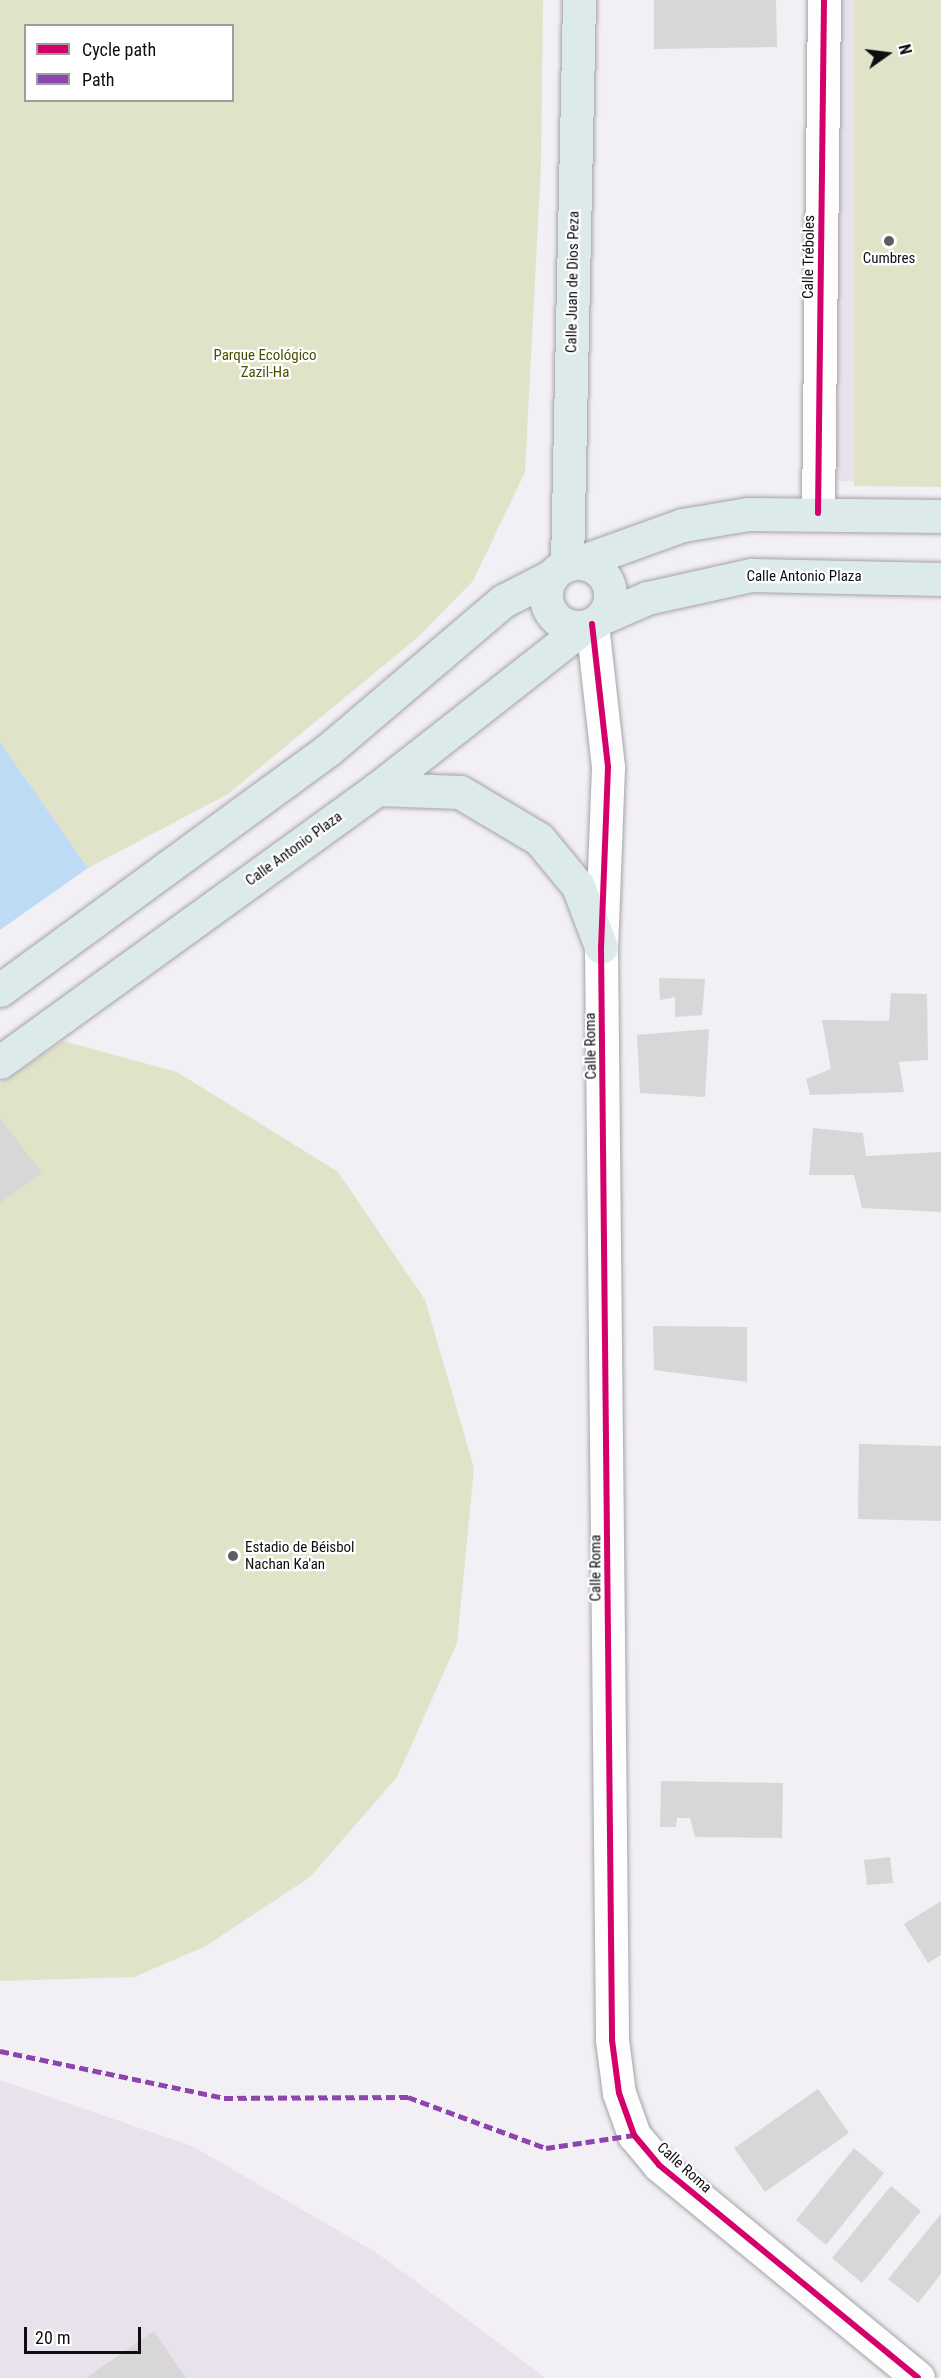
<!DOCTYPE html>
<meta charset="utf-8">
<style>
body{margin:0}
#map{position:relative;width:941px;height:2378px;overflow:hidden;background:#f2eff5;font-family:"Roboto Condensed",sans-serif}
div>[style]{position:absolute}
.built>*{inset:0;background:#e8e2ed}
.green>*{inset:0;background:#e0e3c8}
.water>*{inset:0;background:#bedbf6}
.building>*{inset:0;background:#d9d6d7}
.roads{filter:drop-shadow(0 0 2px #a5a3a7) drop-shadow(0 0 2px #a5a3a7)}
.street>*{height:33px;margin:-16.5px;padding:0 16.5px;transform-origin:16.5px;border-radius:16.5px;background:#fdfdfe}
.primary>*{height:33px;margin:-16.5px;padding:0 16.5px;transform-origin:16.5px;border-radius:16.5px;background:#dcebea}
.primary>.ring{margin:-16.5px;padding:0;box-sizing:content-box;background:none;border:33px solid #dcebea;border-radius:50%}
.quiet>*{height:4.5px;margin-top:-2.25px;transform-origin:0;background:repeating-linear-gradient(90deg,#8e44ad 0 9px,transparent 0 13.5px)}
.cycleway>*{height:6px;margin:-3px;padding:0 3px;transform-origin:3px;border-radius:3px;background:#d6006c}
.dots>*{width:16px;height:16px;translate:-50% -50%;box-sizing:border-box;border:3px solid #fff;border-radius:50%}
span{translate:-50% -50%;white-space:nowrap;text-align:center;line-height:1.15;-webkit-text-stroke:4.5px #fff;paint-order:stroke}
.street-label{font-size:15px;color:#0e0d10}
.poi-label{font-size:15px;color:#0e0d10}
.left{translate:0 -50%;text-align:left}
.park-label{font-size:15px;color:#4a4f01}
.legend{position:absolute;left:24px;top:24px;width:210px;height:78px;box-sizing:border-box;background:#fff;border:2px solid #9f9e9f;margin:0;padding:8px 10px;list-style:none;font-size:18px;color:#0e0d10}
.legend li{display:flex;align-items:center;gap:12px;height:30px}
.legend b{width:30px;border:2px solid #9f9e9f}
.north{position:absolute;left:857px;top:24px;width:60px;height:60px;-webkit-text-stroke:4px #fff;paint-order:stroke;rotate:76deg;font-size:16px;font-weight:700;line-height:24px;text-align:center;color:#0e0d10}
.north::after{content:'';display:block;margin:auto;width:21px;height:27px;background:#0e0d10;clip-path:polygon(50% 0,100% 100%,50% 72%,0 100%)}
.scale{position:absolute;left:24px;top:2327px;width:117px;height:27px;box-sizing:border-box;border:3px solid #0e0d10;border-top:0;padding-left:8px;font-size:18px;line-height:21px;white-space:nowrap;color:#0e0d10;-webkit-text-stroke:4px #fff;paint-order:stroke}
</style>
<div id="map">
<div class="built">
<div style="clip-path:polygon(839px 0,941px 0,941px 484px,837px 481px)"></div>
<div style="clip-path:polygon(0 2080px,192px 2146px,377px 2253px,546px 2378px,0 2378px)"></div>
</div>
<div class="green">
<div style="clip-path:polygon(evenodd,0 0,543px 0,541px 165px,525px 472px,473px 581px,418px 637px,228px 794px,88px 868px,0 742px,0 0,26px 26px,232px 26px,232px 100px,26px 100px,26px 26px)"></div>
<div style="clip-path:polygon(854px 0,941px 0,941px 487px,854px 486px)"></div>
<div style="clip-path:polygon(63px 1041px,177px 1072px,338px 1172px,425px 1300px,474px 1468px,457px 1643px,397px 1777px,310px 1877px,206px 1946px,134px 1977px,0 1981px,0 1084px)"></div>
</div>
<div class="water">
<div style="clip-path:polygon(0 742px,88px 868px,0 930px)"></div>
</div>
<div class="building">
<div style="clip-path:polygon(654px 0,776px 0,777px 47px,654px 49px)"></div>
<div style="clip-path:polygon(659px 978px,705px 979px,702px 1015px,675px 1017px,675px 997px,660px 1000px)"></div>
<div style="clip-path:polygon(891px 993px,927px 994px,928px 1060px,899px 1062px,904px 1092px,810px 1095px,806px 1079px,831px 1069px,822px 1020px,889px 1021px)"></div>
<div style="clip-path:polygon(709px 1029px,705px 1097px,640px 1093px,637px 1035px)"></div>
<div style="clip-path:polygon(0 1118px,42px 1173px,0 1203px)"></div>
<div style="clip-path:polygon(813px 1128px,863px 1133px,866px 1156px,941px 1152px,941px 1212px,862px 1208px,854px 1175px,809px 1175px)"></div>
<div style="clip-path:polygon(653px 1326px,747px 1327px,747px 1382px,654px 1370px)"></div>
<div style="clip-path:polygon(859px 1444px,941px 1446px,941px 1521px,858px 1519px)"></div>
<div style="clip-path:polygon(661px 1781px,783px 1783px,782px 1838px,695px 1837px,690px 1818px,677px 1818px,676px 1827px,660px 1827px)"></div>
<div style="clip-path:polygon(890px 1857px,893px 1883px,867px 1885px,864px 1860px)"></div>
<div style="clip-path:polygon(941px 1901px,941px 1955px,928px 1963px,904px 1924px)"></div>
<div style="clip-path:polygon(818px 2089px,849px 2133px,765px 2192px,734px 2148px)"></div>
<div style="clip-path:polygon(854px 2148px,884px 2173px,826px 2245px,796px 2220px)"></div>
<div style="clip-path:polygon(891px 2186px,921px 2211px,862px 2283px,832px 2258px)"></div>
<div style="clip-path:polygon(941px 2214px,941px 2274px,918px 2303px,888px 2279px)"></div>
<div style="clip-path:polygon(154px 2331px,186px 2378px,86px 2378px)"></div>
</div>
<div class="roads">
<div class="street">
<div style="left:818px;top:513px;width:513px;rotate:-89.33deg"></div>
<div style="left:592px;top:624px;width:144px;rotate:83.6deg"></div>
<div style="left:608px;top:767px;width:180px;rotate:92.2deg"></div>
<div style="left:601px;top:947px;width:1093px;rotate:89.42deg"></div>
<div style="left:612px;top:2040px;width:53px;rotate:82.5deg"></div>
<div style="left:619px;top:2093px;width:45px;rotate:70.3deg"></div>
<div style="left:634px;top:2135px;width:39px;rotate:50deg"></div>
<div style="left:659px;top:2165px;width:335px;rotate:39.4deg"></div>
</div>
<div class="primary">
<div style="left:580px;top:562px;width:109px;rotate:-19.8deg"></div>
<div style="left:683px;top:525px;width:66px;rotate:-9.6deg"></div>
<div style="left:748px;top:514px;width:193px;rotate:0.6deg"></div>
<div class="ring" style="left:546px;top:563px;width:31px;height:31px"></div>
<div style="left:567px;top:564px;width:564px;rotate:-88.78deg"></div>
<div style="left:601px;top:618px;width:50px;rotate:-23.5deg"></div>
<div style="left:647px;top:598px;width:107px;rotate:-12.5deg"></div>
<div style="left:751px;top:575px;width:190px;rotate:1.2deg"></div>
<div style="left:377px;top:789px;width:83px;rotate:2.1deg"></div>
<div style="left:460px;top:792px;width:92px;rotate:30.7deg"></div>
<div style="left:539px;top:839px;width:61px;rotate:50.3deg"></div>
<div style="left:578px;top:886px;width:65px;rotate:69.3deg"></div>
<div style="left:0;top:990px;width:406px;rotate:-36.2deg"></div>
<div style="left:328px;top:750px;width:230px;rotate:-40.4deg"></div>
<div style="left:503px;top:601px;width:55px;rotate:-27deg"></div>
<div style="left:0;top:1062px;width:465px;rotate:-35.9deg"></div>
<div style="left:377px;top:789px;width:261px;rotate:-38.1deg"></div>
</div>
</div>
<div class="quiet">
<div style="left:0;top:2051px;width:229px;rotate:11.8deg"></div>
<div style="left:224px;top:2098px;width:184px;rotate:-0.3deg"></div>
<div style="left:408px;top:2097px;width:147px;rotate:20.3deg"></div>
<div style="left:546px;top:2148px;width:89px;rotate:-8.4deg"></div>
</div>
<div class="cycleway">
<div style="left:818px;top:513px;width:513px;rotate:-89.33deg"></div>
<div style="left:592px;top:624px;width:144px;rotate:83.6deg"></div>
<div style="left:608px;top:767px;width:180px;rotate:92.2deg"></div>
<div style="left:601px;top:947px;width:1093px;rotate:89.42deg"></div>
<div style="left:612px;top:2040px;width:53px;rotate:82.5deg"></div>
<div style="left:619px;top:2093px;width:45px;rotate:70.3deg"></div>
<div style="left:634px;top:2135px;width:39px;rotate:50deg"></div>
<div style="left:659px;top:2165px;width:335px;rotate:39.4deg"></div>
</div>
<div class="dots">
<div style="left:889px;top:241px;background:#5e5c60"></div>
<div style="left:233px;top:1556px;background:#5e5c60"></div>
</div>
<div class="street-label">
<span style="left:809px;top:257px;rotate:-89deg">Calle Tréboles</span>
<span style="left:573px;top:282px;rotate:-89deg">Calle Juan de Dios Peza</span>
<span style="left:804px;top:577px">Calle Antonio Plaza</span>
<span style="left:294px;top:849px;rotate:-36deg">Calle Antonio Plaza</span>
<span style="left:591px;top:1046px;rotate:-91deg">Calle Roma</span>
<span style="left:596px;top:1568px;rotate:-90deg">Calle Roma</span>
<span style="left:684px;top:2168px;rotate:42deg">Calle Roma</span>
</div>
<div class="poi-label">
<span style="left:889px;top:259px">Cumbres</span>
<span class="left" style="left:245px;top:1556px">Estadio de Béisbol<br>Nachan Ka'an</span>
</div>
<div class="park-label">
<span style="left:265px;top:364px">Parque Ecológico<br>Zazil-Ha</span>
</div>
<ul class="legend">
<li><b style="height:8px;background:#d6006c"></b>Cycle path</li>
<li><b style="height:8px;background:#8e44ad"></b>Path</li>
</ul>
<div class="north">N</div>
<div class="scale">20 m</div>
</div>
